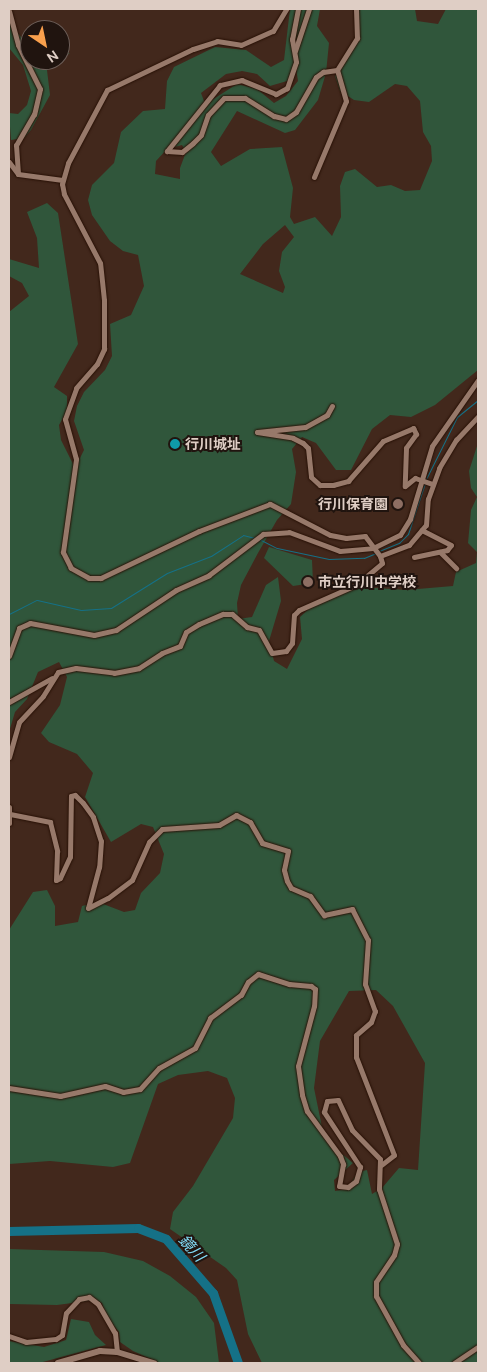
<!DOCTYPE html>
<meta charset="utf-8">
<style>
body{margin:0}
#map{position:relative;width:487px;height:1372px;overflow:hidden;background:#42281c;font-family:Ubuntu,"Noto Sans JP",sans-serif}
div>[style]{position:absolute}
.green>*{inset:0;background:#30563b}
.stream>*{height:1px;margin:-0.5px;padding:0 0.5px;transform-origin:0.5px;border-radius:0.5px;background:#157187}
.river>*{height:9px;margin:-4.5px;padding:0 4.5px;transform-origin:4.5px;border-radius:4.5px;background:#157187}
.roads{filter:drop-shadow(0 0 1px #271005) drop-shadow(0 0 1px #271005)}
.minor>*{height:5px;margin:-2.5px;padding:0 2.5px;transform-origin:2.5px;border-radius:2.5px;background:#97796a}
.tertiary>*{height:6px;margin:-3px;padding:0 3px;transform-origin:3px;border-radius:3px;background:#97796a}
.dots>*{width:14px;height:14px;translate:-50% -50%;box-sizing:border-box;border:2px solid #20140f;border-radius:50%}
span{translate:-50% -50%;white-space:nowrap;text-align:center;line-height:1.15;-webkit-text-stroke:4px #20140f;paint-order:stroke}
.poi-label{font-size:14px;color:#dfcec5;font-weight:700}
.left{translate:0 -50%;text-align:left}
.right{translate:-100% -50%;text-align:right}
.water-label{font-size:15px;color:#82dbf6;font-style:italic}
.frame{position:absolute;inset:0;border:10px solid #dfcec5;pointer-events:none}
.north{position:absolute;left:20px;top:20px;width:50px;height:50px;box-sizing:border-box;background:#20140f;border:1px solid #6c5e58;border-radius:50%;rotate:146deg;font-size:14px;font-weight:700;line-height:20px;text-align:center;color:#dfcec5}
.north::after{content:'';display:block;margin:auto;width:18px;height:22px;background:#f9a04d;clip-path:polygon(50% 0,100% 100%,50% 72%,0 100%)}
</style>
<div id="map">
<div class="green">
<div style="clip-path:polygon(9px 9px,17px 32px,30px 48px,30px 60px,39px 63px,60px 60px,60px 55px,70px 53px,47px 70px,50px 95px,31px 130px,24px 138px,11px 140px,9px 113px,18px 114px,27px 105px,31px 91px,23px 65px,9px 48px)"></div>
<div style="clip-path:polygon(evenodd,290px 9px,320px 9px,317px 26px,329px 43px,326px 73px,318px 100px,295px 130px,285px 133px,237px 111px,211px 152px,221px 166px,250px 149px,282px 147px,293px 188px,290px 217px,294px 224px,315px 217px,332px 236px,341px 217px,340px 186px,345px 172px,355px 169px,377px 187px,391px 185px,405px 191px,420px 190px,432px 161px,431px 146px,423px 132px,420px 101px,407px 86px,395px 84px,369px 102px,354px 100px,340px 91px,335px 76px,359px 37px,356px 9px,415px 9px,417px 21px,438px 24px,446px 9px,478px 9px,478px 370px,435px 405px,411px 417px,390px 415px,372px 429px,351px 470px,336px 470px,316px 443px,302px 437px,292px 449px,296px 472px,291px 504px,277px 520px,258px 553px,241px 585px,237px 603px,238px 619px,252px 617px,266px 585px,278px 577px,281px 601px,269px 641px,274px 661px,287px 669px,302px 639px,300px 617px,315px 603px,361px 587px,406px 590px,453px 586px,456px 572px,476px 563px,477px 552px,468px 543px,471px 510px,477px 497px,471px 488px,469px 471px,478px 443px,478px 1363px,262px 1363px,248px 1334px,237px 1280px,226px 1268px,170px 1229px,173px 1212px,193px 1186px,233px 1118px,235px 1098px,227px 1078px,208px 1071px,178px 1075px,158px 1084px,130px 1163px,113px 1167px,50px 1161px,9px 1164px,9px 930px,33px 892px,47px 890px,55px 906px,55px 926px,78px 922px,82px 906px,98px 902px,124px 912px,135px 910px,141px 893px,160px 873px,164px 854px,153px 827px,141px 824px,111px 842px,85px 797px,93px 773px,77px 754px,49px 742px,41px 733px,60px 705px,67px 677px,59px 662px,38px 672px,27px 699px,15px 712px,9px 732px,9px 312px,29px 296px,22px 283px,9px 276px,9px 259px,39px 268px,37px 238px,27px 212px,47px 203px,58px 213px,78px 344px,54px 387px,67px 396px,67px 411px,59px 425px,61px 440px,75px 468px,84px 450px,74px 421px,77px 406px,84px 392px,105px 370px,112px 356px,110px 324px,131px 315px,144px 286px,138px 255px,123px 251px,110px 241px,92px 215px,88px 200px,92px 185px,114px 163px,121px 132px,143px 111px,165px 109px,167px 81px,174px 67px,215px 47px,246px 50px,271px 67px,284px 60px,290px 9px,296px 68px,298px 81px,286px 96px,274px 103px,257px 89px,237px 84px,212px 100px,204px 101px,201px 93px,226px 74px,242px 71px,257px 74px,270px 86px,287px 81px,296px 68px,290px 9px,182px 145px,186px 152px,180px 168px,180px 179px,155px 174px,156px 161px,167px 149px,182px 145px,290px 9px,285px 225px,294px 237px,282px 252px,279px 271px,285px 287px,283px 293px,240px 274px,263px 244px,285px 225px,290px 9px,376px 990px,393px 1006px,425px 1063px,418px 1170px,399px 1168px,382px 1188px,372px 1194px,367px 1170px,358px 1172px,347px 1189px,335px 1191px,334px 1180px,353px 1163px,329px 1143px,322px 1127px,314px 1088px,320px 1041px,349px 991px,376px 990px)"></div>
<div style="clip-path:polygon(269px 547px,312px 560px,313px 583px,293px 586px,264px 558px)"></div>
<div style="clip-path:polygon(9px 1249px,104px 1252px,143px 1261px,170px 1276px,196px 1297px,214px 1323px,219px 1363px,160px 1363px,133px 1351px,120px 1342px,119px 1332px,106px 1316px,102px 1303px,95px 1300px,57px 1305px,10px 1304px)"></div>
<div style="clip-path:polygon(71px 1319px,89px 1322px,95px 1335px,106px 1345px,39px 1363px,9px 1363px,9px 1341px,44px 1347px,66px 1340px)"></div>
</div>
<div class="stream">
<div style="left:426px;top:479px;width:69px;rotate:-63.4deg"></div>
<div style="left:457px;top:417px;width:27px;rotate:-39deg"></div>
<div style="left:259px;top:539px;width:20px;rotate:27deg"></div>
<div style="left:277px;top:548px;width:53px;rotate:11.9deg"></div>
<div style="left:329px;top:559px;width:35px;rotate:-2deg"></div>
<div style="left:364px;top:558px;width:13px;rotate:-23deg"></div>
<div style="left:379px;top:551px;width:22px;rotate:-22deg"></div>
<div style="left:399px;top:543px;width:13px;rotate:-45deg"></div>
<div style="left:408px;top:534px;width:54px;rotate:-71.6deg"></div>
<div style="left:9px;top:614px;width:31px;rotate:-27deg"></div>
<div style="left:37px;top:600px;width:45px;rotate:12.8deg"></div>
<div style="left:81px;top:610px;width:30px;rotate:-4deg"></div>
<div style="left:111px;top:608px;width:66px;rotate:-32deg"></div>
<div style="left:167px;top:573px;width:47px;rotate:-21.1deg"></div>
<div style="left:211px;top:556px;width:38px;rotate:-33deg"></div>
<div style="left:243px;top:535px;width:12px;rotate:14deg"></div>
</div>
<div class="river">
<div style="left:9px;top:1231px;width:129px;rotate:-1.3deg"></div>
<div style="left:138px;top:1228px;width:30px;rotate:21deg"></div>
<div style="left:166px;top:1239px;width:72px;rotate:49deg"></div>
<div style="left:213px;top:1293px;width:74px;rotate:70.3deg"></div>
</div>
<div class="roads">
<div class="minor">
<div style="left:298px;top:9px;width:31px;rotate:101deg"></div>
<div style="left:292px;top:39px;width:23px;rotate:80deg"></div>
<div style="left:296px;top:62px;width:28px;rotate:109deg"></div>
<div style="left:287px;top:88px;width:13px;rotate:151deg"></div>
<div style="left:276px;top:94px;width:37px;rotate:-158deg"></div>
<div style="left:242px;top:80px;width:23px;rotate:167deg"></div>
<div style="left:220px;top:85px;width:85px;rotate:128.8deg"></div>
<div style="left:167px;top:151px;width:15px;rotate:4deg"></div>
<div style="left:182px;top:152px;width:14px;rotate:-39deg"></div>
<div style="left:193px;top:143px;width:11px;rotate:-45deg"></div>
<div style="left:201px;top:135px;width:21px;rotate:-71deg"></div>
<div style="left:208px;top:115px;width:23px;rotate:-47deg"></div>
<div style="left:224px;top:98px;width:21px"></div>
<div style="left:245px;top:98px;width:34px;rotate:32deg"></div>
<div style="left:274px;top:116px;width:12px;rotate:14deg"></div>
<div style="left:286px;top:119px;width:12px;rotate:-35deg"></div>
<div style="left:296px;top:112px;width:40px;rotate:-60.3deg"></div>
<div style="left:316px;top:77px;width:9px;rotate:-36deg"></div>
<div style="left:323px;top:72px;width:14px;rotate:-8deg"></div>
<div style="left:9px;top:11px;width:35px;rotate:75deg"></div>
<div style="left:18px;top:45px;width:49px;rotate:63.4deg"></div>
<div style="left:40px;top:89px;width:26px;rotate:103deg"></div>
<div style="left:34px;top:114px;width:36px;rotate:120deg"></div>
<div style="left:16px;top:145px;width:29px;rotate:86deg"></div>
<div style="left:295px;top:51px;width:44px;rotate:-71.6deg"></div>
<div style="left:9px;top:162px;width:15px;rotate:53deg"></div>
<div style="left:18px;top:174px;width:45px;rotate:7.6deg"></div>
<div style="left:314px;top:177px;width:82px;rotate:-67.2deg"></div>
<div style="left:346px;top:101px;width:32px;rotate:-106deg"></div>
<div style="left:337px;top:70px;width:38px;rotate:-58deg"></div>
<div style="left:357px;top:38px;width:29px;rotate:-92deg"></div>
<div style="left:332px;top:406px;width:10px;rotate:119deg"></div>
<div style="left:327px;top:415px;width:25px;rotate:151deg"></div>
<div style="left:305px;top:427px;width:48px;rotate:174.1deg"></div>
<div style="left:257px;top:432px;width:36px;rotate:9deg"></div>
<div style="left:293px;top:438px;width:11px;rotate:27deg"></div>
<div style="left:303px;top:443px;width:7px;rotate:45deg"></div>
<div style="left:308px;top:448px;width:29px;rotate:84deg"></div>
<div style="left:311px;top:477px;width:12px;rotate:42deg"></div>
<div style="left:320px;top:485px;width:13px"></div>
<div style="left:333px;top:485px;width:16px;rotate:-15deg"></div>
<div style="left:348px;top:481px;width:53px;rotate:-48.8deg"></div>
<div style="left:383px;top:441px;width:33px;rotate:-23deg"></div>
<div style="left:413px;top:428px;width:7px;rotate:63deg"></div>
<div style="left:416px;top:434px;width:17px;rotate:126deg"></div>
<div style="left:406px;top:448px;width:38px;rotate:92deg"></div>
<div style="left:405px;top:486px;width:13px;rotate:-39deg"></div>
<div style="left:415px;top:478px;width:18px;rotate:19deg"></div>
<div style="left:440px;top:552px;width:23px;rotate:45deg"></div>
<div style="left:380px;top:556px;width:31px;rotate:-21deg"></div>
<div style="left:409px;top:545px;width:26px;rotate:-50deg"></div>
<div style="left:426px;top:525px;width:26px;rotate:-86deg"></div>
<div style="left:428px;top:499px;width:33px;rotate:-70deg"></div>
<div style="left:439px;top:468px;width:33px;rotate:-59deg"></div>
<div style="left:456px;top:440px;width:33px;rotate:-47deg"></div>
<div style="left:414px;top:557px;width:34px;rotate:-12deg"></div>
<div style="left:447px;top:550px;width:6px;rotate:-51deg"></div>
<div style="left:451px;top:545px;width:33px;rotate:-153deg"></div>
<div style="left:9px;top:656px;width:30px;rotate:-70deg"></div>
<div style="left:19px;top:628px;width:12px;rotate:-24deg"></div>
<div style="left:30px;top:623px;width:65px;rotate:10.6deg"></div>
<div style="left:94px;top:635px;width:23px;rotate:-13deg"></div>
<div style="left:116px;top:630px;width:72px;rotate:-33.7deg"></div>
<div style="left:176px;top:590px;width:36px;rotate:-24deg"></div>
<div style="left:209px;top:575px;width:68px;rotate:-37.2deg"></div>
<div style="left:263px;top:534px;width:26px;rotate:-4deg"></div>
<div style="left:289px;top:532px;width:54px;rotate:20.4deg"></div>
<div style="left:340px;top:551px;width:33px;rotate:-5deg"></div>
<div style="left:373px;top:548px;width:30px;rotate:-26deg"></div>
<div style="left:400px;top:535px;width:19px;rotate:-58deg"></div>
<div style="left:410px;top:519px;width:76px;rotate:-73.2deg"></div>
<div style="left:432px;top:446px;width:80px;rotate:-55.1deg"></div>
<div style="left:9px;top:702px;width:49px;rotate:-29.2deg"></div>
<div style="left:9px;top:757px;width:36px;rotate:-74deg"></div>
<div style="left:19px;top:722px;width:35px;rotate:-47deg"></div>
<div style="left:43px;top:696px;width:28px;rotate:-58deg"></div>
<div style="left:58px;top:672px;width:18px;rotate:-13deg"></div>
<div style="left:76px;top:668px;width:38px;rotate:7deg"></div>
<div style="left:114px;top:673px;width:25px;rotate:-11deg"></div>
<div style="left:139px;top:668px;width:27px;rotate:-33deg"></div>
<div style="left:162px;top:653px;width:19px;rotate:-21deg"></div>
<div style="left:180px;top:646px;width:15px;rotate:-67deg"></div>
<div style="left:186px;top:632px;width:15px;rotate:-32deg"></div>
<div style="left:199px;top:624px;width:26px;rotate:-23deg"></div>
<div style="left:223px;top:614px;width:9px"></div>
<div style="left:232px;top:614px;width:20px;rotate:41deg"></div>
<div style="left:247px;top:627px;width:12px;rotate:14deg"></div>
<div style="left:259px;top:630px;width:26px;rotate:61deg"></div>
<div style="left:272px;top:653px;width:14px;rotate:-8deg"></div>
<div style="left:286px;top:651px;width:10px;rotate:-53deg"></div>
<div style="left:292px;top:643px;width:28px;rotate:-86deg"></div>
<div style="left:294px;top:615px;width:7px;rotate:-45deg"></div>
<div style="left:299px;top:610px;width:62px;rotate:-23.7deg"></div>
<div style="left:356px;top:585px;width:34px;rotate:-40deg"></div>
<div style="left:382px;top:563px;width:7px;rotate:-106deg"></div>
<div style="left:380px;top:556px;width:25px;rotate:-127deg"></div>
<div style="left:365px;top:536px;width:19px;rotate:174deg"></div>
<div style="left:346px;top:538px;width:16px;rotate:-169deg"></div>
<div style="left:330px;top:535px;width:68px;rotate:-152.7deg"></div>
<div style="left:270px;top:504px;width:76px;rotate:159.2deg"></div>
<div style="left:199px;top:531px;width:109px;rotate:154.4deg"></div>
<div style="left:101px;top:578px;width:12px;rotate:180deg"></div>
<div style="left:89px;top:578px;width:21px;rotate:-151deg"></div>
<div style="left:71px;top:568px;width:18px;rotate:-117deg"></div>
<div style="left:63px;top:552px;width:94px;rotate:-82deg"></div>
<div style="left:76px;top:459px;width:41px;rotate:-105.4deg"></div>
<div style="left:65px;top:419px;width:33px;rotate:-70deg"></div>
<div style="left:76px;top:388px;width:32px;rotate:-49deg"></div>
<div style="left:97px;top:364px;width:17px;rotate:-65deg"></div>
<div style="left:104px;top:349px;width:49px;rotate:-90deg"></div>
<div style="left:104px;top:300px;width:37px;rotate:-96deg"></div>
<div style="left:100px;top:263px;width:78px;rotate:-117.6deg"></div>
<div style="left:64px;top:194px;width:10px;rotate:-101deg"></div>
<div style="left:62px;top:184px;width:22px;rotate:-74deg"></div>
<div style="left:68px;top:163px;width:83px;rotate:-61.9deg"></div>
<div style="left:107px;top:90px;width:95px;rotate:-25.5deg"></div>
<div style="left:193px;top:49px;width:25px;rotate:-18deg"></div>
<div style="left:217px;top:41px;width:24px;rotate:9deg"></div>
<div style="left:241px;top:45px;width:35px;rotate:-24deg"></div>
<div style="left:273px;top:31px;width:26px;rotate:-59deg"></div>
<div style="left:9px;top:807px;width:16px;rotate:90deg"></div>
<div style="left:10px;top:814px;width:41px;rotate:11.3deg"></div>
<div style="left:50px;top:822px;width:30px;rotate:76deg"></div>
<div style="left:57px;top:851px;width:29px;rotate:92deg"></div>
<div style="left:56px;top:880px;width:4px;rotate:-27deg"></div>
<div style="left:60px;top:878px;width:23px;rotate:-65deg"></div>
<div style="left:70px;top:857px;width:61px;rotate:-89.1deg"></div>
<div style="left:71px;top:796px;width:4px;rotate:-14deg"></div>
<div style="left:75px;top:795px;width:11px;rotate:45deg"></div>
<div style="left:83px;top:803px;width:17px;rotate:54deg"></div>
<div style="left:93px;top:817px;width:25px;rotate:72deg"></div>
<div style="left:101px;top:841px;width:26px;rotate:94deg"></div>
<div style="left:99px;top:867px;width:42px;rotate:105deg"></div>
<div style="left:88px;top:908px;width:22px;rotate:-27deg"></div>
<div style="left:108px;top:898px;width:30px;rotate:-37deg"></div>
<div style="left:132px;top:880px;width:42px;rotate:-65.9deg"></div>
<div style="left:149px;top:842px;width:18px;rotate:-45deg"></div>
<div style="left:162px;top:829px;width:57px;rotate:-4deg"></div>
<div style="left:219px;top:825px;width:20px;rotate:-30deg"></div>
<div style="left:236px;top:815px;width:16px;rotate:27deg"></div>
<div style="left:250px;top:822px;width:24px;rotate:60deg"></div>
<div style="left:262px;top:843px;width:27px;rotate:17deg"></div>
<div style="left:288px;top:851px;width:19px;rotate:102deg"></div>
<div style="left:284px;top:870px;width:11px;rotate:75deg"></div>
<div style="left:287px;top:881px;width:8px;rotate:60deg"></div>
<div style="left:291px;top:888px;width:21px;rotate:23deg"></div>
<div style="left:310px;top:896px;width:24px;rotate:54deg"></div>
<div style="left:324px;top:915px;width:29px;rotate:-12deg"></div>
<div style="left:352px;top:909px;width:35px;rotate:63deg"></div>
<div style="left:368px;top:940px;width:44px;rotate:93.9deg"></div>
<div style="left:365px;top:984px;width:29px;rotate:70deg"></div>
<div style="left:375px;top:1011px;width:12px;rotate:110deg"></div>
<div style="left:371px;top:1022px;width:20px;rotate:139deg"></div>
<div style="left:356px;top:1035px;width:22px;rotate:90deg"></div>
<div style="left:356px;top:1057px;width:105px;rotate:68.8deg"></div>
<div style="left:394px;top:1155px;width:16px;rotate:142deg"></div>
<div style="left:9px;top:1088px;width:52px;rotate:8.9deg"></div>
<div style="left:60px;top:1096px;width:46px;rotate:-12.5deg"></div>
<div style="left:105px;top:1086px;width:19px;rotate:18deg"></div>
<div style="left:123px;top:1092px;width:17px;rotate:-10deg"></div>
<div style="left:140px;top:1089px;width:28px;rotate:-48deg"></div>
<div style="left:159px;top:1068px;width:41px;rotate:-29.1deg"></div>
<div style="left:195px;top:1048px;width:34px;rotate:-63deg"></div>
<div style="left:210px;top:1018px;width:39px;rotate:-37deg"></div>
<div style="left:241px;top:995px;width:15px;rotate:-62deg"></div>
<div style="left:248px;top:982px;width:13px;rotate:-39deg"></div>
<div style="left:258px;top:974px;width:33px;rotate:18deg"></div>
<div style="left:289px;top:984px;width:22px;rotate:5deg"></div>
<div style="left:311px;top:986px;width:5px;rotate:37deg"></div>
<div style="left:315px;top:989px;width:17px;rotate:93deg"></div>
<div style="left:314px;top:1006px;width:62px;rotate:104.9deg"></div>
<div style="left:298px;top:1066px;width:29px;rotate:82deg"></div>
<div style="left:302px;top:1095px;width:17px;rotate:73deg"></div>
<div style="left:307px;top:1111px;width:56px;rotate:53.7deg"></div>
<div style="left:340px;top:1156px;width:9px;rotate:69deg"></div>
<div style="left:343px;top:1164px;width:22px;rotate:100deg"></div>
<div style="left:339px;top:1186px;width:9px;rotate:6deg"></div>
<div style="left:348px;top:1187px;width:10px;rotate:-37deg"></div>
<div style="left:356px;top:1181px;width:15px;rotate:-74deg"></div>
<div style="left:360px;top:1167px;width:66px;rotate:-123.2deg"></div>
<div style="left:324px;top:1112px;width:11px;rotate:-75deg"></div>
<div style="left:327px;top:1101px;width:11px;rotate:-5deg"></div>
<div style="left:338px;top:1100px;width:33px;rotate:65deg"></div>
<div style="left:352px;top:1130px;width:40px;rotate:46deg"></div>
<div style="left:380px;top:1159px;width:30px;rotate:92deg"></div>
<div style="left:379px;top:1189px;width:58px;rotate:71.9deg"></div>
<div style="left:397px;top:1244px;width:11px;rotate:105deg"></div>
<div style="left:394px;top:1255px;width:32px;rotate:124deg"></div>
<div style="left:376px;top:1282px;width:14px;rotate:90deg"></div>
<div style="left:376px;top:1296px;width:56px;rotate:61.1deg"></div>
<div style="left:403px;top:1345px;width:24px;rotate:48deg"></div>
<div style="left:9px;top:1336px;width:18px;rotate:19deg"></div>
<div style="left:26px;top:1342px;width:30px;rotate:-6deg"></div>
<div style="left:56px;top:1339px;width:7px;rotate:-34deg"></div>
<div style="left:62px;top:1335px;width:22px;rotate:-80deg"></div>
<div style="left:66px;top:1313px;width:19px;rotate:-47deg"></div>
<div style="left:79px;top:1299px;width:10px;rotate:-11deg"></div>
<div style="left:89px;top:1297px;width:11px;rotate:38deg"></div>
<div style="left:98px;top:1304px;width:34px;rotate:60deg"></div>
<div style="left:115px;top:1333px;width:19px;rotate:84deg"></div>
<div style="left:454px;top:1363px;width:29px;rotate:-34deg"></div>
</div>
<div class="tertiary">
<div style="left:58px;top:1363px;width:44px;rotate:-15.9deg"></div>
<div style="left:100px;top:1351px;width:17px;rotate:3deg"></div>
<div style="left:117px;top:1352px;width:39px;rotate:17deg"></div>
</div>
</div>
<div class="dots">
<div style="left:175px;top:444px;background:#0f9aa8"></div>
<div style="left:398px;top:504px;background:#8d6e63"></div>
<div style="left:308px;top:582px;background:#8d6e63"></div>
</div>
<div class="poi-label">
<span class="left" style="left:185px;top:444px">行川城址</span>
<span class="right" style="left:388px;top:504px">行川保育園</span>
<span class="left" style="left:318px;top:582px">市立行川中学校</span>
</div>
<div class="water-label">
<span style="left:192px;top:1248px;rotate:48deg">鏡川</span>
</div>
<div class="frame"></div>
<div class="north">N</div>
</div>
